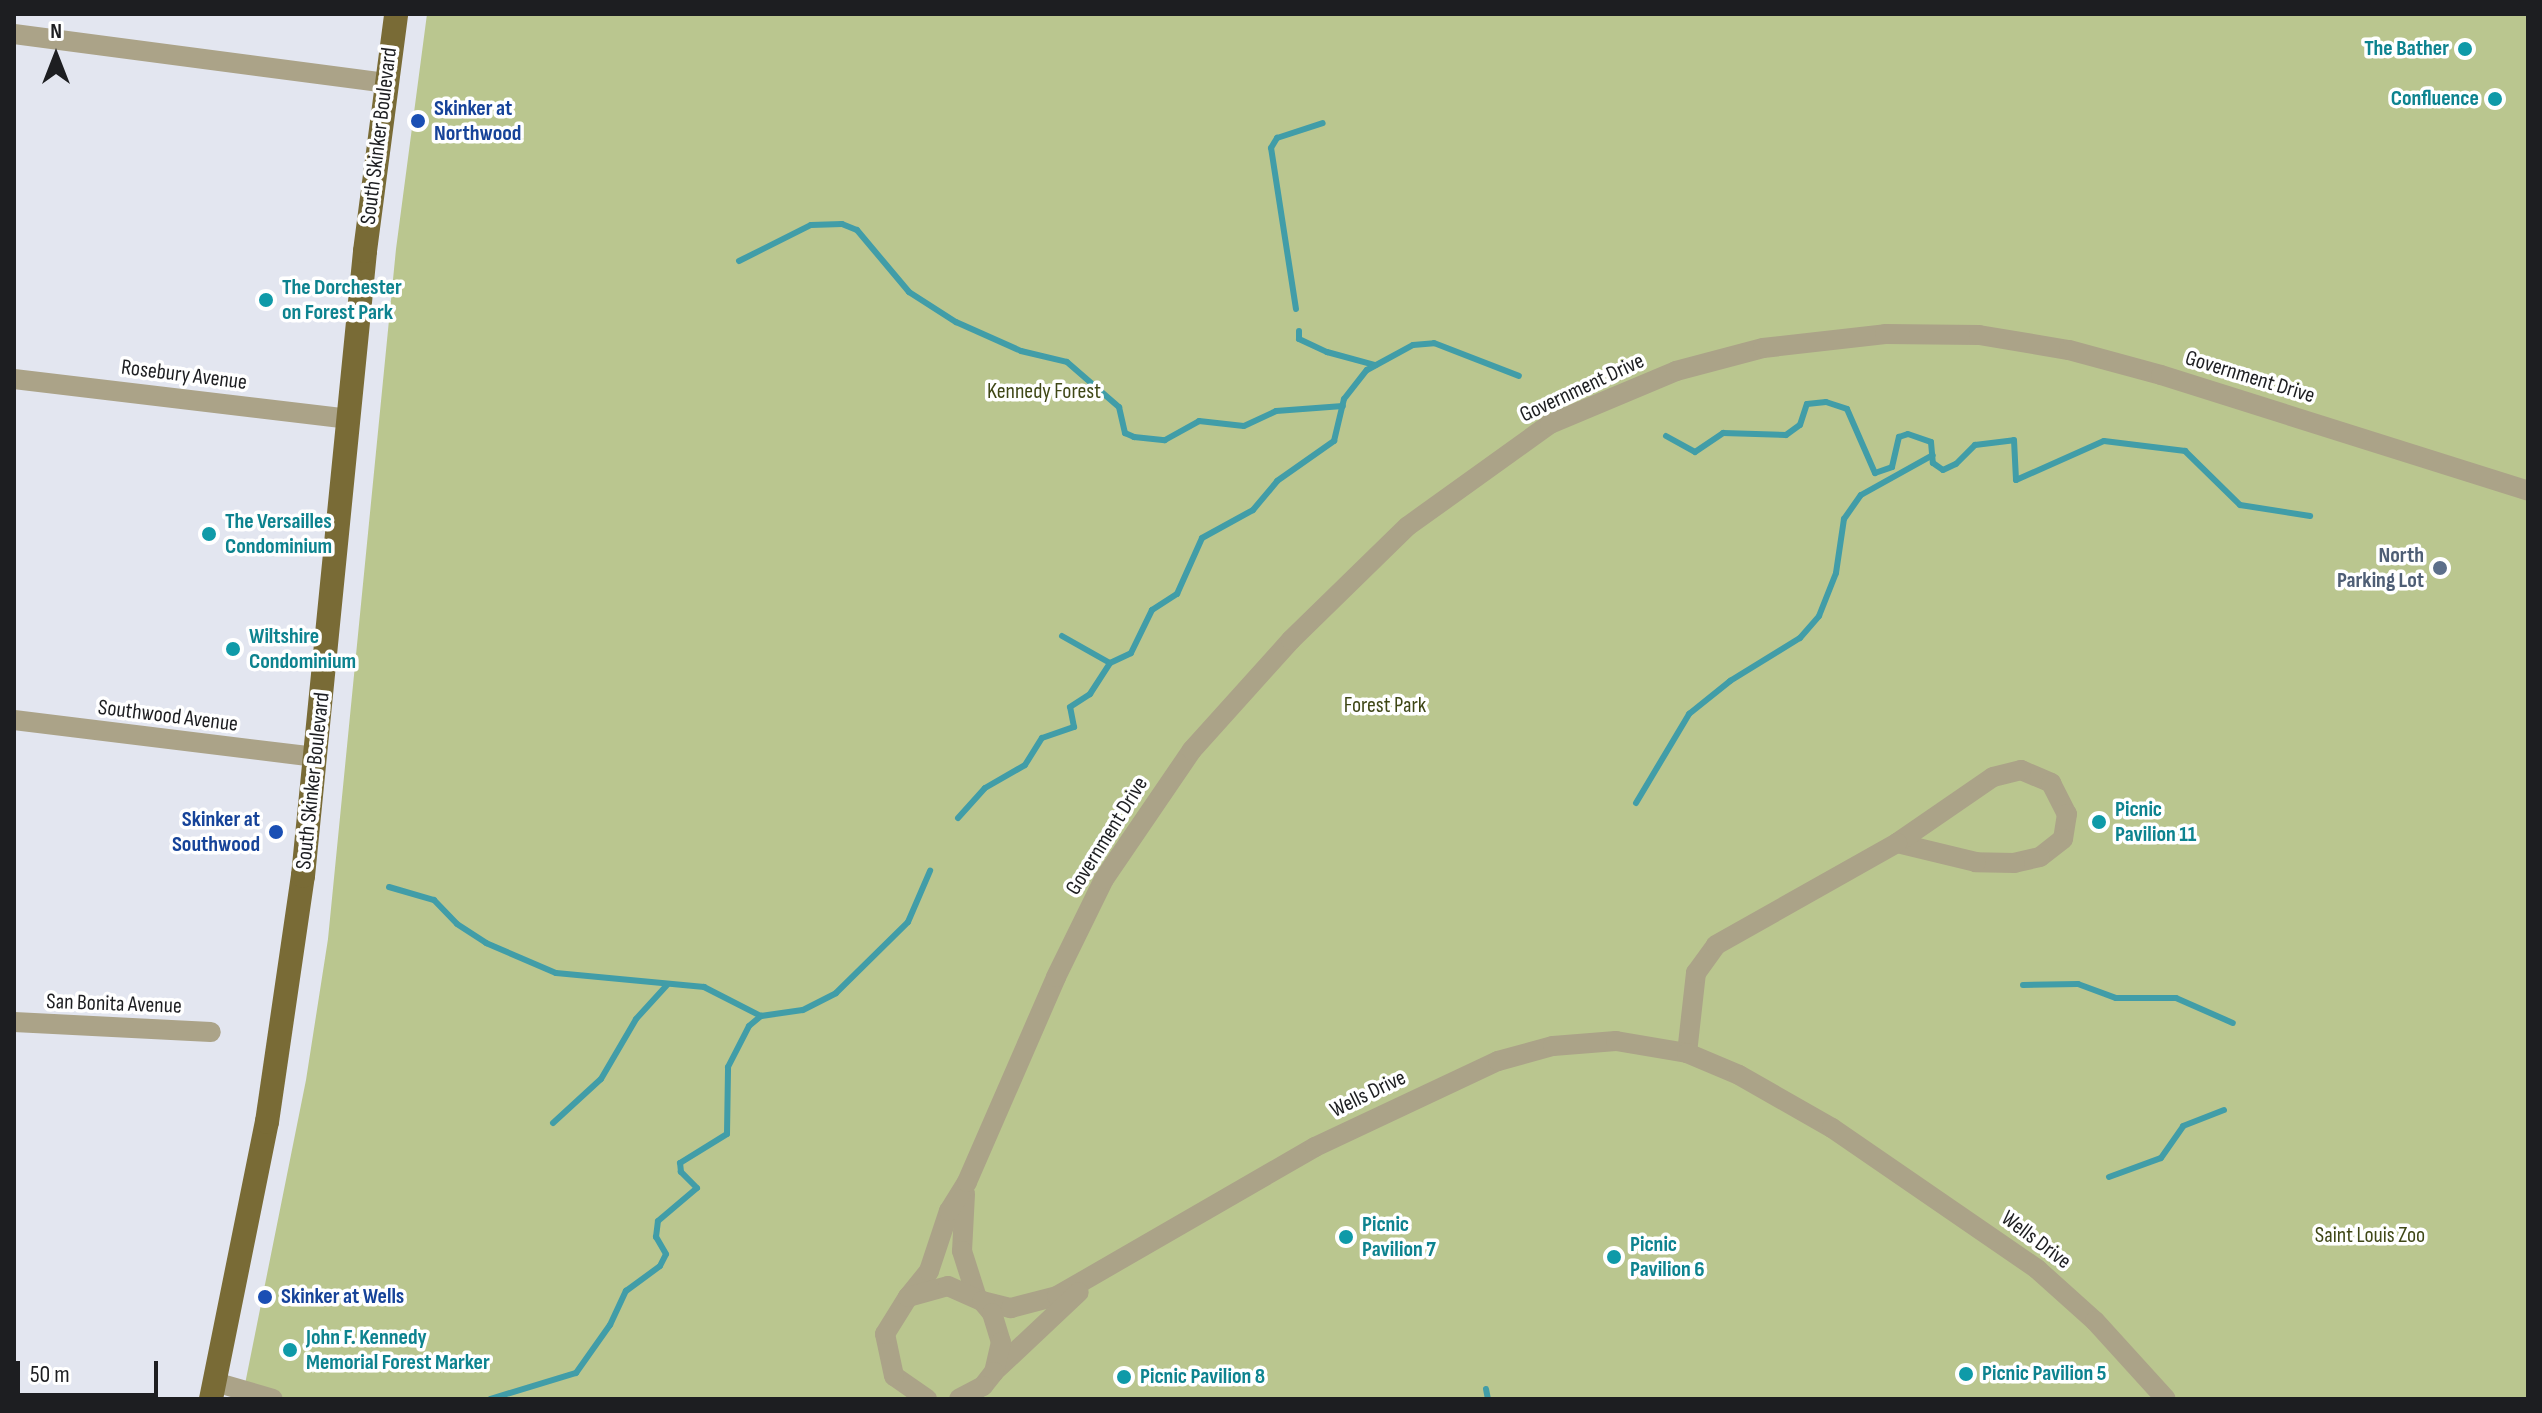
<!DOCTYPE html>
<style>
body{margin:0}
#map{position:relative;width:2542px;height:1413px;overflow:hidden;background:#e3e6f0;font-family:"Sofia Sans Condensed",sans-serif}
div>[style]{position:absolute}
.green>*{inset:0;background:#bac68f}
.stream>*{height:6px;margin:-3px;padding:0 3px;transform-origin:3px;border-radius:3px;background:#419da8}
.minor>*{height:20px;margin:-10px;padding:0 10px;transform-origin:10px;border-radius:10px;background:#aba388}
.primary>*{height:24px;margin:-12px;padding:0 12px;transform-origin:12px;border-radius:12px;background:#796b36}
.dots>*{width:22px;height:22px;translate:-50% -50%;box-sizing:border-box;border:4px solid #fff;border-radius:50%}
span{translate:-50% -50%;white-space:nowrap;text-align:center;line-height:1.15;-webkit-text-stroke:7px #fff;paint-order:stroke}
.culture-label{font-size:22px;color:#0d838f;font-weight:700}
.right{translate:-100% -50%;text-align:right}
.left{translate:0 -50%;text-align:left}
.transit-label{font-size:22px;color:#164399;font-weight:700}
.street-label{font-size:22px;color:#1d1e21}
.park-label{font-size:22px;color:#3f4716}
.service-label{font-size:22px;color:#4e5e75;font-weight:700}
.frame{position:absolute;inset:0;border:16px solid #1d1e21;pointer-events:none}
.north{position:absolute;left:16px;top:16px;width:80px;height:80px;-webkit-text-stroke:6px #fff;paint-order:stroke;rotate:0deg;font-size:22px;font-weight:700;line-height:32px;text-align:center;color:#1d1e21}
.north::after{content:'';display:block;margin:auto;width:28px;height:36px;background:#1d1e21;clip-path:polygon(50% 0,100% 100%,50% 72%,0 100%)}
.scale{position:absolute;left:16px;top:1361px;width:142px;height:36px;box-sizing:border-box;border:4px solid #1d1e21;border-top:0;padding-left:10px;font-size:24px;line-height:28px;white-space:nowrap;color:#1d1e21;-webkit-text-stroke:6px #fff;paint-order:stroke}
</style>
<div id="map">
<div class="green">
<div style="clip-path:polygon(427px 14px,2528px 14px,2528px 1399px,242px 1399px,306px 1080px,328px 939px,396px 249px)"></div>
</div>
<div class="stream">
<div style="left:739px;top:261px;width:80px;rotate:-26.6deg"></div>
<div style="left:811px;top:225px;width:31px;rotate:-2deg"></div>
<div style="left:842px;top:224px;width:16px;rotate:22deg"></div>
<div style="left:857px;top:230px;width:81px;rotate:50deg"></div>
<div style="left:909px;top:292px;width:56px;rotate:32.6deg"></div>
<div style="left:956px;top:322px;width:71px;rotate:24deg"></div>
<div style="left:1021px;top:351px;width:47px;rotate:13.4deg"></div>
<div style="left:1067px;top:362px;width:69px;rotate:40.9deg"></div>
<div style="left:1119px;top:407px;width:27px;rotate:77deg"></div>
<div style="left:1125px;top:433px;width:10px;rotate:24deg"></div>
<div style="left:1134px;top:437px;width:31px;rotate:6deg"></div>
<div style="left:1165px;top:440px;width:39px;rotate:-29deg"></div>
<div style="left:1199px;top:421px;width:45px;rotate:6.3deg"></div>
<div style="left:1244px;top:426px;width:35px;rotate:-25deg"></div>
<div style="left:1276px;top:411px;width:67px;rotate:-4.3deg"></div>
<div style="left:1296px;top:309px;width:163px;rotate:-98.8deg"></div>
<div style="left:1271px;top:148px;width:12px;rotate:-59deg"></div>
<div style="left:1277px;top:138px;width:48px;rotate:-18.1deg"></div>
<div style="left:1299px;top:331px;width:8px;rotate:90deg"></div>
<div style="left:1299px;top:339px;width:31px;rotate:25deg"></div>
<div style="left:1327px;top:352px;width:50px;rotate:15.2deg"></div>
<div style="left:1666px;top:436px;width:33px;rotate:29deg"></div>
<div style="left:1695px;top:452px;width:34px;rotate:-34deg"></div>
<div style="left:1723px;top:433px;width:63px;rotate:1.8deg"></div>
<div style="left:1786px;top:435px;width:17px;rotate:-36deg"></div>
<div style="left:1800px;top:425px;width:22px;rotate:-72deg"></div>
<div style="left:1807px;top:404px;width:19px;rotate:-6deg"></div>
<div style="left:1826px;top:402px;width:22px;rotate:18deg"></div>
<div style="left:1847px;top:409px;width:70px;rotate:66.4deg"></div>
<div style="left:1875px;top:473px;width:18px;rotate:-19deg"></div>
<div style="left:1892px;top:467px;width:31px;rotate:-77deg"></div>
<div style="left:1899px;top:437px;width:9px;rotate:-18deg"></div>
<div style="left:1908px;top:434px;width:24px;rotate:19deg"></div>
<div style="left:1931px;top:442px;width:21px;rotate:85deg"></div>
<div style="left:1933px;top:463px;width:12px;rotate:35deg"></div>
<div style="left:1943px;top:470px;width:14px;rotate:-25deg"></div>
<div style="left:1956px;top:464px;width:27px;rotate:-45deg"></div>
<div style="left:1975px;top:445px;width:39px;rotate:-7deg"></div>
<div style="left:2014px;top:440px;width:40px;rotate:87.1deg"></div>
<div style="left:2016px;top:480px;width:96px;rotate:-23.9deg"></div>
<div style="left:2104px;top:441px;width:82px;rotate:7deg"></div>
<div style="left:2185px;top:451px;width:77px;rotate:44.5deg"></div>
<div style="left:2240px;top:505px;width:71px;rotate:8.9deg"></div>
<div style="left:1062px;top:636px;width:55px;rotate:29.4deg"></div>
<div style="left:1636px;top:803px;width:104px;rotate:-59.2deg"></div>
<div style="left:1689px;top:714px;width:53px;rotate:-38.8deg"></div>
<div style="left:1730px;top:681px;width:82px;rotate:-31.6deg"></div>
<div style="left:1800px;top:638px;width:29px;rotate:-49deg"></div>
<div style="left:1819px;top:616px;width:46px;rotate:-68.4deg"></div>
<div style="left:1836px;top:573px;width:55px;rotate:-81.6deg"></div>
<div style="left:1844px;top:519px;width:29px;rotate:-55deg"></div>
<div style="left:1861px;top:495px;width:82px;rotate:-29.1deg"></div>
<div style="left:958px;top:818px;width:40px;rotate:-48deg"></div>
<div style="left:985px;top:788px;width:46px;rotate:-29.9deg"></div>
<div style="left:1025px;top:765px;width:32px;rotate:-58deg"></div>
<div style="left:1042px;top:738px;width:34px;rotate:-19deg"></div>
<div style="left:1074px;top:727px;width:20px;rotate:-101deg"></div>
<div style="left:1070px;top:707px;width:24px;rotate:-33deg"></div>
<div style="left:1090px;top:694px;width:37px;rotate:-57deg"></div>
<div style="left:1110px;top:663px;width:23px;rotate:-25deg"></div>
<div style="left:1131px;top:653px;width:48px;rotate:-64deg"></div>
<div style="left:1152px;top:610px;width:30px;rotate:-33deg"></div>
<div style="left:1177px;top:594px;width:61px;rotate:-65.9deg"></div>
<div style="left:1202px;top:538px;width:58px;rotate:-28.8deg"></div>
<div style="left:1253px;top:510px;width:38px;rotate:-50deg"></div>
<div style="left:1277px;top:481px;width:70px;rotate:-35.1deg"></div>
<div style="left:1334px;top:441px;width:43px;rotate:-76.6deg"></div>
<div style="left:1344px;top:399px;width:37px;rotate:-52deg"></div>
<div style="left:1367px;top:370px;width:52px;rotate:-28.5deg"></div>
<div style="left:1413px;top:345px;width:21px;rotate:-5deg"></div>
<div style="left:1434px;top:343px;width:91px;rotate:21.2deg"></div>
<div style="left:389px;top:887px;width:47px;rotate:16.1deg"></div>
<div style="left:434px;top:900px;width:33px;rotate:46deg"></div>
<div style="left:457px;top:924px;width:35px;rotate:33deg"></div>
<div style="left:486px;top:943px;width:76px;rotate:23.2deg"></div>
<div style="left:556px;top:973px;width:149px;rotate:5.4deg"></div>
<div style="left:704px;top:987px;width:64px;rotate:27deg"></div>
<div style="left:2023px;top:985px;width:55px;rotate:-1deg"></div>
<div style="left:2078px;top:984px;width:40px;rotate:20.2deg"></div>
<div style="left:2116px;top:998px;width:60px"></div>
<div style="left:2176px;top:998px;width:62px;rotate:23.7deg"></div>
<div style="left:553px;top:1123px;width:65px;rotate:-42.5deg"></div>
<div style="left:601px;top:1079px;width:69px;rotate:-59.7deg"></div>
<div style="left:636px;top:1019px;width:46px;rotate:-47.6deg"></div>
<div style="left:2109px;top:1177px;width:55px;rotate:-20.1deg"></div>
<div style="left:2161px;top:1158px;width:39px;rotate:-55deg"></div>
<div style="left:2183px;top:1126px;width:44px;rotate:-21.3deg"></div>
<div style="left:1486px;top:1389px;width:10px;rotate:79deg"></div>
<div style="left:490px;top:1399px;width:90px;rotate:-16.8deg"></div>
<div style="left:576px;top:1373px;width:59px;rotate:-54.7deg"></div>
<div style="left:610px;top:1325px;width:38px;rotate:-65deg"></div>
<div style="left:626px;top:1291px;width:42px;rotate:-36.3deg"></div>
<div style="left:660px;top:1266px;width:13px;rotate:-63deg"></div>
<div style="left:666px;top:1254px;width:20px;rotate:-120deg"></div>
<div style="left:656px;top:1237px;width:16px;rotate:-83deg"></div>
<div style="left:658px;top:1221px;width:51px;rotate:-40.2deg"></div>
<div style="left:697px;top:1188px;width:23px;rotate:-135deg"></div>
<div style="left:681px;top:1172px;width:9px;rotate:-96deg"></div>
<div style="left:680px;top:1163px;width:55px;rotate:-31.7deg"></div>
<div style="left:727px;top:1134px;width:67px;rotate:-89.1deg"></div>
<div style="left:728px;top:1067px;width:46px;rotate:-62.9deg"></div>
<div style="left:749px;top:1026px;width:16px;rotate:-40deg"></div>
<div style="left:761px;top:1016px;width:42px;rotate:-8.1deg"></div>
<div style="left:803px;top:1010px;width:37px;rotate:-27deg"></div>
<div style="left:836px;top:993px;width:101px;rotate:-44.6deg"></div>
<div style="left:908px;top:922px;width:56px;rotate:-66.7deg"></div>
</div>
<div class="minor">
<div style="left:14px;top:34px;width:375px;rotate:7.5deg"></div>
<div style="left:14px;top:379px;width:336px;rotate:6.8deg"></div>
<div style="left:14px;top:720px;width:304px;rotate:7deg"></div>
<div style="left:2021px;top:770px;width:33px;rotate:23deg"></div>
<div style="left:2051px;top:783px;width:35px;rotate:63deg"></div>
<div style="left:2067px;top:814px;width:25px;rotate:99deg"></div>
<div style="left:2063px;top:839px;width:29px;rotate:142deg"></div>
<div style="left:2040px;top:857px;width:26px;rotate:167deg"></div>
<div style="left:2015px;top:863px;width:39px;rotate:-179deg"></div>
<div style="left:1976px;top:862px;width:81px;rotate:-166.5deg"></div>
<div style="left:1897px;top:843px;width:116px;rotate:-34.5deg"></div>
<div style="left:1993px;top:777px;width:29px;rotate:-14deg"></div>
<div style="left:14px;top:1022px;width:197px;rotate:2.9deg"></div>
<div style="left:1687px;top:1053px;width:81px;rotate:-83.6deg"></div>
<div style="left:1696px;top:973px;width:34px;rotate:-54deg"></div>
<div style="left:1716px;top:945px;width:208px;rotate:-29.4deg"></div>
<div style="left:965px;top:1194px;width:57px;rotate:93deg"></div>
<div style="left:962px;top:1251px;width:46px;rotate:72.3deg"></div>
<div style="left:908px;top:1297px;width:33px;rotate:-51deg"></div>
<div style="left:929px;top:1271px;width:63px;rotate:-71.6deg"></div>
<div style="left:949px;top:1211px;width:34px;rotate:-58deg"></div>
<div style="left:967px;top:1182px;width:223px;rotate:-66.5deg"></div>
<div style="left:1056px;top:977px;width:109px;rotate:-63.9deg"></div>
<div style="left:1104px;top:879px;width:156px;rotate:-55.7deg"></div>
<div style="left:1192px;top:750px;width:148px;rotate:-48deg"></div>
<div style="left:1291px;top:640px;width:163px;rotate:-44.3deg"></div>
<div style="left:1408px;top:526px;width:175px;rotate:-35.7deg"></div>
<div style="left:1550px;top:424px;width:137px;rotate:-22.8deg"></div>
<div style="left:1676px;top:371px;width:90px;rotate:-14.8deg"></div>
<div style="left:1763px;top:348px;width:123px;rotate:-6.5deg"></div>
<div style="left:1885px;top:334px;width:94px;rotate:0.6deg"></div>
<div style="left:1979px;top:335px;width:91px;rotate:9.5deg"></div>
<div style="left:2069px;top:350px;width:95px;rotate:15.2deg"></div>
<div style="left:2161px;top:375px;width:385px;rotate:17.5deg"></div>
<div style="left:982px;top:1301px;width:30px;rotate:14deg"></div>
<div style="left:1011px;top:1308px;width:48px;rotate:-14.6deg"></div>
<div style="left:1057px;top:1296px;width:298px;rotate:-30deg"></div>
<div style="left:1315px;top:1147px;width:202px;rotate:-25.2deg"></div>
<div style="left:1498px;top:1061px;width:57px;rotate:-15.3deg"></div>
<div style="left:1553px;top:1046px;width:63px;rotate:-4.5deg"></div>
<div style="left:1616px;top:1041px;width:72px;rotate:9.6deg"></div>
<div style="left:1687px;top:1053px;width:56px;rotate:22.9deg"></div>
<div style="left:1739px;top:1075px;width:107px;rotate:29.7deg"></div>
<div style="left:1832px;top:1128px;width:249px;rotate:34.5deg"></div>
<div style="left:2037px;top:1269px;width:78px;rotate:41.9deg"></div>
<div style="left:2095px;top:1321px;width:105px;rotate:47.7deg"></div>
<div style="left:997px;top:1369px;width:112px;rotate:-43.2deg"></div>
<div style="left:215px;top:1382px;width:60px;rotate:16.3deg"></div>
<div style="left:927px;top:1399px;width:40px;rotate:-145.1deg"></div>
<div style="left:894px;top:1376px;width:43px;rotate:-102.1deg"></div>
<div style="left:885px;top:1334px;width:44px;rotate:-58.1deg"></div>
<div style="left:908px;top:1297px;width:41px;rotate:-15.4deg"></div>
<div style="left:948px;top:1286px;width:37px;rotate:24deg"></div>
<div style="left:982px;top:1301px;width:16px;rotate:50deg"></div>
<div style="left:992px;top:1313px;width:30px;rotate:73deg"></div>
<div style="left:1001px;top:1342px;width:31px;rotate:103deg"></div>
<div style="left:994px;top:1372px;width:18px;rotate:128deg"></div>
<div style="left:983px;top:1386px;width:27px;rotate:152deg"></div>
</div>
<div class="primary">
<div style="left:211px;top:1399px;width:283px;rotate:-78.6deg"></div>
<div style="left:267px;top:1122px;width:249px;rotate:-81.7deg"></div>
<div style="left:303px;top:876px;width:628px;rotate:-84.33deg"></div>
<div style="left:365px;top:251px;width:239px;rotate:-82.5deg"></div>
</div>
<div class="dots">
<div style="left:2465px;top:49px;background:#0f9aa8"></div>
<div style="left:2495px;top:99px;background:#0f9aa8"></div>
<div style="left:418px;top:121px;background:#1a4fb4"></div>
<div style="left:266px;top:300px;background:#0f9aa8"></div>
<div style="left:209px;top:534px;background:#0f9aa8"></div>
<div style="left:2440px;top:568px;background:#5c6f8a"></div>
<div style="left:233px;top:649px;background:#0f9aa8"></div>
<div style="left:2099px;top:822px;background:#0f9aa8"></div>
<div style="left:276px;top:832px;background:#1a4fb4"></div>
<div style="left:1346px;top:1237px;background:#0f9aa8"></div>
<div style="left:1614px;top:1257px;background:#0f9aa8"></div>
<div style="left:265px;top:1297px;background:#1a4fb4"></div>
<div style="left:290px;top:1350px;background:#0f9aa8"></div>
<div style="left:1966px;top:1374px;background:#0f9aa8"></div>
<div style="left:1124px;top:1377px;background:#0f9aa8"></div>
</div>
<div class="culture-label">
<span class="right" style="left:2449px;top:49px">The Bather</span>
<span class="right" style="left:2479px;top:99px">Confluence</span>
<span class="left" style="left:282px;top:300px">The Dorchester<br>on Forest Park</span>
<span class="left" style="left:225px;top:534px">The Versailles<br>Condominium</span>
<span class="left" style="left:249px;top:649px">Wiltshire<br>Condominium</span>
<span class="left" style="left:2115px;top:822px">Picnic<br>Pavilion 11</span>
<span class="left" style="left:1362px;top:1237px">Picnic<br>Pavilion 7</span>
<span class="left" style="left:1630px;top:1257px">Picnic<br>Pavilion 6</span>
<span class="left" style="left:306px;top:1350px">John F. Kennedy<br>Memorial Forest Marker</span>
<span class="left" style="left:1982px;top:1374px">Picnic Pavilion 5</span>
<span class="left" style="left:1140px;top:1377px">Picnic Pavilion 8</span>
</div>
<div class="transit-label">
<span class="left" style="left:434px;top:121px">Skinker at<br>Northwood</span>
<span class="right" style="left:260px;top:832px">Skinker at<br>Southwood</span>
<span class="left" style="left:281px;top:1297px">Skinker at Wells</span>
</div>
<div class="street-label">
<span style="left:379px;top:136px;rotate:-83deg">South Skinker Boulevard</span>
<span style="left:184px;top:375px;rotate:7deg">Rosebury Avenue</span>
<span style="left:2250px;top:377px;rotate:17deg">Government Drive</span>
<span style="left:1582px;top:388px;rotate:-25deg">Government Drive</span>
<span style="left:168px;top:716px;rotate:7deg">Southwood Avenue</span>
<span style="left:313px;top:781px;rotate:-84deg">South Skinker Boulevard</span>
<span style="left:1107px;top:836px;rotate:-58deg">Government Drive</span>
<span style="left:114px;top:1004px;rotate:2deg">San Bonita Avenue</span>
<span style="left:1368px;top:1094px;rotate:-26deg">Wells Drive</span>
<span style="left:2036px;top:1240px;rotate:37deg">Wells Drive</span>
</div>
<div class="park-label">
<span style="left:1044px;top:392px">Kennedy Forest</span>
<span style="left:1385px;top:706px">Forest Park</span>
<span style="left:2370px;top:1236px">Saint Louis Zoo</span>
</div>
<div class="service-label">
<span class="right" style="left:2424px;top:568px">North<br>Parking Lot</span>
</div>
<div class="frame"></div>
<div class="north">N</div>
<div class="scale">50 m</div>
</div>
